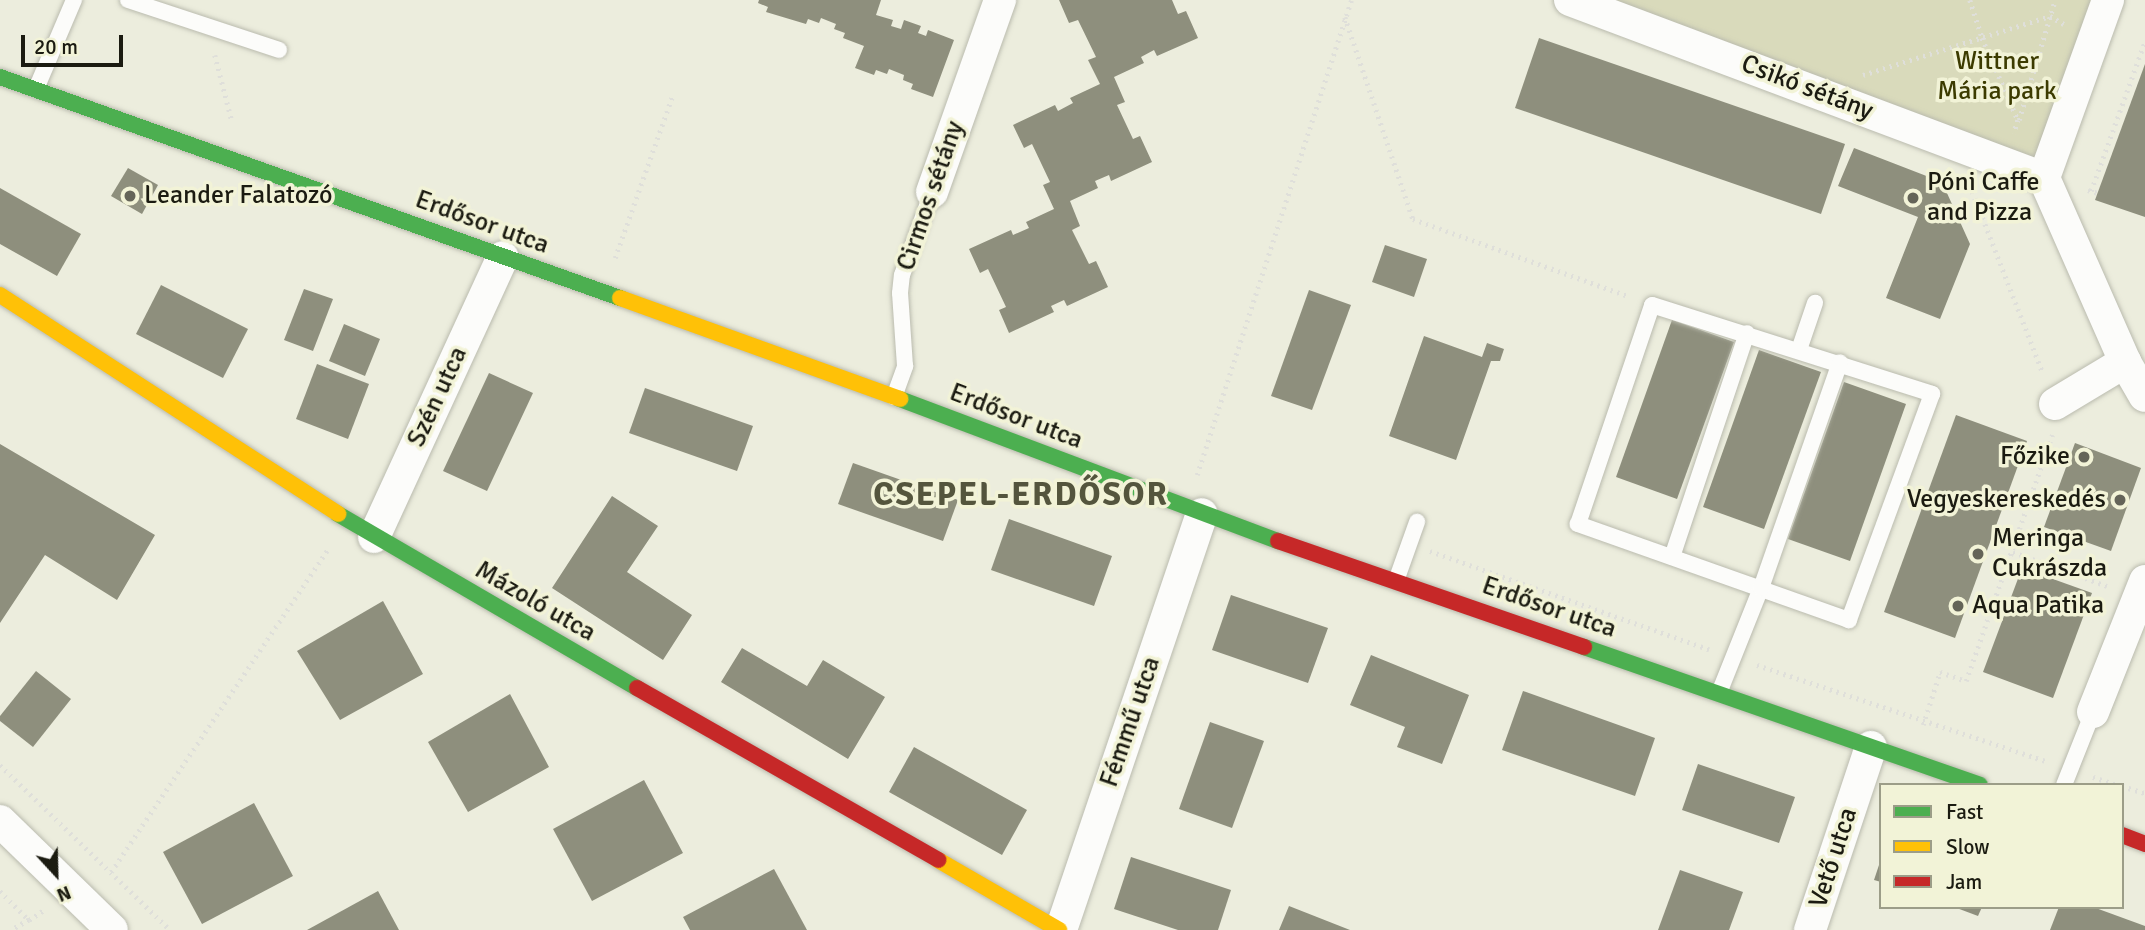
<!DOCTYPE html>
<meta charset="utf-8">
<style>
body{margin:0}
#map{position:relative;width:2145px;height:930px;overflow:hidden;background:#eceddd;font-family:Signika,sans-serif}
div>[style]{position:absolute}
.green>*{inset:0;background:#d9dabb}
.building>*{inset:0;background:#8e8f7d}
.path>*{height:4.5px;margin-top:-2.25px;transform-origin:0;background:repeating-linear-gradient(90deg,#dfdfda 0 2px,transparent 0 7px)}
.roads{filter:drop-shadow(0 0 2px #babbae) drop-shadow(0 0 2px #babbae)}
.lane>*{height:16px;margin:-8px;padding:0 8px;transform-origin:8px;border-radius:8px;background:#fcfcfa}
.street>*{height:32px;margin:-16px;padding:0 16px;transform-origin:16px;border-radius:16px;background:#fcfcfa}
.fast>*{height:16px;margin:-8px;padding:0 8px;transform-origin:8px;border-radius:8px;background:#4caf50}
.slow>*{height:16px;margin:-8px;padding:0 8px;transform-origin:8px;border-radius:8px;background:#ffc107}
.jam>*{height:16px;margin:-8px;padding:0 8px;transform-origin:8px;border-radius:8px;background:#c62828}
.dots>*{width:19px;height:19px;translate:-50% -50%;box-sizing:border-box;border:4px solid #f2f3d7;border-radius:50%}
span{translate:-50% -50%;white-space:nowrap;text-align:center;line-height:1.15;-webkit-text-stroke:7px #f2f3d7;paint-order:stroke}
.park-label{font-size:26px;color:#3c3b00}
.street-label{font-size:26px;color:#1b1b11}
.poi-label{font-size:26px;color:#1b1b11}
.left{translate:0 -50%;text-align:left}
.right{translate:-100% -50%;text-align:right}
.district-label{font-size:33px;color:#54553d;font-weight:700;letter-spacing:2px}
.legend{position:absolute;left:1879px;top:783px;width:245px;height:126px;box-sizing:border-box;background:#f2f3d7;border:2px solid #9c9d88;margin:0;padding:9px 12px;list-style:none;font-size:21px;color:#1b1b11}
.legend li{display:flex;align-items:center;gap:14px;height:35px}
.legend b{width:35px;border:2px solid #9c9d88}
.north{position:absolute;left:21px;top:839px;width:70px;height:70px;-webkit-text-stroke:5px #f2f3d7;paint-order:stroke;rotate:158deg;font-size:19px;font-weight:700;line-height:28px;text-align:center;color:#1b1b11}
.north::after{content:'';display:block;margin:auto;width:24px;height:32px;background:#1b1b11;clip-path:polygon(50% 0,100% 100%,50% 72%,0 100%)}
.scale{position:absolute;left:21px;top:35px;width:102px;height:32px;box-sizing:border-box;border:4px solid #1b1b11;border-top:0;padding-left:9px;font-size:21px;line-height:24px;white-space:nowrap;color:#1b1b11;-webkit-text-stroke:5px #f2f3d7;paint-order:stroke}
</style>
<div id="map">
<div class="green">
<div style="clip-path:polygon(1570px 0,2108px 0,2044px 178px)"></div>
</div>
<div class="building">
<div style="clip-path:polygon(759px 0,881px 0,876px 15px,893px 20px,891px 26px,901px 29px,904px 20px,921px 26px,918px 33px,926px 36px,928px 30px,954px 40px,933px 97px,911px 89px,913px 84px,903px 80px,904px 75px,889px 69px,887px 74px,876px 70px,874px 75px,855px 68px,864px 46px,843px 38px,845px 33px,834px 29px,836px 24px,821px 18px,819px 23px,808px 19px,806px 24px,766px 12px,768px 7px,758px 3px)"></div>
<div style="clip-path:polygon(1059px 0,1172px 0,1178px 14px,1186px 11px,1198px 38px,1157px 56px,1154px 50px,1141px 57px,1144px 63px,1114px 77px,1125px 102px,1117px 105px,1133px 139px,1140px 136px,1152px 162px,1111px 181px,1109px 175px,1095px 181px,1098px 188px,1070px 201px,1080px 226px,1072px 230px,1089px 264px,1096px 261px,1108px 287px,1067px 306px,1064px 300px,1051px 306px,1054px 312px,1009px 333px,999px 310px,1006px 307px,988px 269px,980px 273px,969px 249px,1011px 230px,1013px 235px,1029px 228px,1026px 222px,1054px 209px,1043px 185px,1050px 182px,1032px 144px,1024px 148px,1013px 125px,1055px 105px,1058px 111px,1073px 103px,1070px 98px,1100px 84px,1088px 60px,1096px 57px,1078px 20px,1069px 23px)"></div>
<div style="clip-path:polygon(1539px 38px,1845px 144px,1821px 214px,1515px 108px)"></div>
<div style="clip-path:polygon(2145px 64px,2145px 217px,2095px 200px)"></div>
<div style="clip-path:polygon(1854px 148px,1942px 182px,1970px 244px,1940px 319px,1886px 298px,1918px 217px,1838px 186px)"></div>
<div style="clip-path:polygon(128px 168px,158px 185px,142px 214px,111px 196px)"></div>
<div style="clip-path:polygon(0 188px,81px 234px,57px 276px,0 244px)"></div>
<div style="clip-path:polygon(1385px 245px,1427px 259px,1414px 297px,1372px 282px)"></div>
<div style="clip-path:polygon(161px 285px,248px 329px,223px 378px,136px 334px)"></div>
<div style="clip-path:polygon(304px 289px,333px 299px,313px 351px,284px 340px)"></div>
<div style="clip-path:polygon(1309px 290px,1351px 305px,1312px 410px,1271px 396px)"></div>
<div style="clip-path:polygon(1672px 320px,1734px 342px,1677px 499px,1616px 477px)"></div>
<div style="clip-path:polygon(344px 324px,380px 339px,365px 376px,329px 361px)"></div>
<div style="clip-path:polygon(1424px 336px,1482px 357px,1487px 343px,1504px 349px,1500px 361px,1491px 361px,1456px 460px,1389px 436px)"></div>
<div style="clip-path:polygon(1759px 350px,1821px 372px,1764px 529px,1703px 507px)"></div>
<div style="clip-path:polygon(317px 364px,369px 384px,348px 439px,296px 419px)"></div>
<div style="clip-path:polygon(489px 373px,533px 393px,487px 491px,443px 471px)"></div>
<div style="clip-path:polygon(1844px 382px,1906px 404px,1850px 561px,1788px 539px)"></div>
<div style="clip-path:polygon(645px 388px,753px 426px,737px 471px,629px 433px)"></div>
<div style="clip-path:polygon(1956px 415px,2027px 441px,1955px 638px,1884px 612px)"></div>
<div style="clip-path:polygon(2075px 443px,2141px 468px,2111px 551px,2044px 527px)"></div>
<div style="clip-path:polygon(0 444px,155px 535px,117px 600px,45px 555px,0 623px)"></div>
<div style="clip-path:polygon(853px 463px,958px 500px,943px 541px,838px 504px)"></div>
<div style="clip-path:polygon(612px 496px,658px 526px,627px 572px,692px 615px,663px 660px,552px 588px)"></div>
<div style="clip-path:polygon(1009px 519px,1112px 556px,1094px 606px,991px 570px)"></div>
<div style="clip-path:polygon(2022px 568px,2092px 593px,2053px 698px,1983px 672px)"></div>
<div style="clip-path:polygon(1231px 595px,1328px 628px,1308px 683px,1212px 650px)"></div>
<div style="clip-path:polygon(383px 601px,423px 674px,340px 720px,297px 651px)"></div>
<div style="clip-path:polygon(742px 648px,807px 686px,823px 660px,885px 697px,848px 759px,721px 682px)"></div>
<div style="clip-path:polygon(1371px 655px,1469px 695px,1442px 764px,1397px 747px,1405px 727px,1350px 705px)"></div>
<div style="clip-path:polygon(36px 671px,71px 699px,33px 747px,0 721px,0 716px)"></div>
<div style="clip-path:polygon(1523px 691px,1655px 738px,1635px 796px,1502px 750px)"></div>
<div style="clip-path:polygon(510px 694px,549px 767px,468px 812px,428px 742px)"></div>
<div style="clip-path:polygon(1210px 722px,1264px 741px,1232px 828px,1179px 809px)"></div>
<div style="clip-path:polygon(914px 747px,1027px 810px,1002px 855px,889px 792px)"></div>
<div style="clip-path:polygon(1698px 764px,1795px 797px,1779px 843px,1682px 810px)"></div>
<div style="clip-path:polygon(644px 780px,683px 853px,592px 901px,553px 829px)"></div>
<div style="clip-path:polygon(254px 803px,293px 876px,202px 924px,163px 852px)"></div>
<div style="clip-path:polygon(1131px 857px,1231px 890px,1218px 930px,1178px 930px,1114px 909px)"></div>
<div style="clip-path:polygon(1880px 862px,1881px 862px,1881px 882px,1874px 880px)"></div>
<div style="clip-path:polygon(774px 869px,807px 930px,690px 930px,683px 917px)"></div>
<div style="clip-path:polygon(1680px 870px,1743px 892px,1729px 930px,1658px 930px)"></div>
<div style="clip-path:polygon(378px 891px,399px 930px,307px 930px)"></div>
<div style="clip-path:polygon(1289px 906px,1350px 930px,1279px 930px)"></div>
<div style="clip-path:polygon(1954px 907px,1982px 907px,1978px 916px)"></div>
<div style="clip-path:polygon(2059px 907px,2093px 907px,2145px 926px,2145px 930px,2050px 930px)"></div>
</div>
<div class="path">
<div style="left:1970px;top:0;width:40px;rotate:72deg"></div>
<div style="left:1982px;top:38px;width:90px;rotate:66.3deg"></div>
<div style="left:2018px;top:120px;width:14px;rotate:107deg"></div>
<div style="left:1345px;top:17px;width:213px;rotate:71.4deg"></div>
<div style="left:1413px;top:219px;width:228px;rotate:19.7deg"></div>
<div style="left:215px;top:55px;width:68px;rotate:75.6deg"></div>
<div style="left:1863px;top:75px;width:196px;rotate:-17.5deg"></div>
<div style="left:2050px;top:16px;width:16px;rotate:30deg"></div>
<div style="left:2019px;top:120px;width:125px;rotate:-73.3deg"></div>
<div style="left:1970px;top:185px;width:202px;rotate:68.8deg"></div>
<div style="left:2088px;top:190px;width:10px;rotate:17deg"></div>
<div style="left:2091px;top:191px;width:159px;rotate:-70.2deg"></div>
<div style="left:615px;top:258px;width:171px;rotate:-70.5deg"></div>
<div style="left:1197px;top:475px;width:499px;rotate:-72deg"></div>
<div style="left:1430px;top:551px;width:296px;rotate:19.4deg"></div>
<div style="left:2013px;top:552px;width:100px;rotate:19.9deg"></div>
<div style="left:1757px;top:665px;width:307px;rotate:18.4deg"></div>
<div style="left:1923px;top:725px;width:56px;rotate:-72.2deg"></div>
<div style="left:1940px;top:672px;width:28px;rotate:19deg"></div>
<div style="left:1966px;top:681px;width:261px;rotate:-70.7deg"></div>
<div style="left:0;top:765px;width:237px;rotate:44.1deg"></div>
<div style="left:2093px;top:777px;width:26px;rotate:18deg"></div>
<div style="left:2122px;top:786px;width:24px;rotate:17deg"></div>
<div style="left:111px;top:872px;width:388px;rotate:-56.1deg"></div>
<div style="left:0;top:891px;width:41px;rotate:45deg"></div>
<div style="left:29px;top:920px;width:20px;rotate:150deg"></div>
<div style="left:29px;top:920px;width:18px;rotate:-34deg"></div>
</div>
<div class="roads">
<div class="lane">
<div style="left:128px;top:0;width:159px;rotate:18.3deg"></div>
<div style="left:36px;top:89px;width:97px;rotate:-66.9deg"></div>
<div style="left:1652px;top:305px;width:294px;rotate:17.6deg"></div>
<div style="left:1932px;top:394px;width:241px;rotate:110.2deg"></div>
<div style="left:1849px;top:620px;width:288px;rotate:-160.5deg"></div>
<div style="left:1578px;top:524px;width:231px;rotate:-71.3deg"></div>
<div style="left:1799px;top:350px;width:50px;rotate:-71.2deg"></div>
<div style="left:894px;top:397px;width:33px;rotate:-70deg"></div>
<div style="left:905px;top:366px;width:73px;rotate:-93.9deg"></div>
<div style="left:900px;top:293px;width:18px;rotate:-84deg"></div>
<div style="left:902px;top:275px;width:88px;rotate:-70.1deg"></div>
<div style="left:1672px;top:557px;width:236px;rotate:-71.5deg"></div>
<div style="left:1396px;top:581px;width:63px;rotate:-70.4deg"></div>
<div style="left:1719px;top:693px;width:113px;rotate:-68.2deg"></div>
<div style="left:1761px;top:588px;width:239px;rotate:-70.7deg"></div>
<div style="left:2064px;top:785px;width:79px;rotate:-68.3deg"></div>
</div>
<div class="street">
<div style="left:1570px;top:0;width:506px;rotate:20.58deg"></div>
<div style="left:2108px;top:0;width:189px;rotate:109.8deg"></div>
<div style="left:2044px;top:178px;width:201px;rotate:66.2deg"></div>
<div style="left:2125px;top:362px;width:39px;rotate:60deg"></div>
<div style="left:932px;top:192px;width:204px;rotate:-70.5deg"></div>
<div style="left:2055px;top:404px;width:82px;rotate:-31deg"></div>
<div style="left:374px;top:537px;width:308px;rotate:-65.3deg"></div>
<div style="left:2093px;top:712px;width:141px;rotate:-68.3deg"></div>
<div style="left:0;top:821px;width:156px;rotate:44.2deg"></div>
<div style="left:1061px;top:930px;width:439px;rotate:-71.3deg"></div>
<div style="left:1810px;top:930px;width:193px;rotate:-71.6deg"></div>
</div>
<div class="fast">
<div style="left:0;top:77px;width:658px;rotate:19.62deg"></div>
<div style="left:900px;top:399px;width:404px;rotate:20.6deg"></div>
<div style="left:338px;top:514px;width:346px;rotate:30.2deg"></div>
<div style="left:1584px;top:647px;width:419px;rotate:19.2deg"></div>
</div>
<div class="slow">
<div style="left:0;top:295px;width:403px;rotate:32.9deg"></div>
<div style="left:620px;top:298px;width:298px;rotate:19.8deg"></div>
<div style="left:938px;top:860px;width:140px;rotate:30deg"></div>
</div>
<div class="jam">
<div style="left:1278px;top:541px;width:324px;rotate:19.1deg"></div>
<div style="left:637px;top:688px;width:347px;rotate:29.7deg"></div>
<div style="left:2122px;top:835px;width:25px;rotate:21deg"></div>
</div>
</div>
<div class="dots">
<div style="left:130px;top:196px;background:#646458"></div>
<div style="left:1913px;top:198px;background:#646458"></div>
<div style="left:2084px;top:457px;background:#646458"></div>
<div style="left:2120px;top:500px;background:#646458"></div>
<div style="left:1978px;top:554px;background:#646458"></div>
<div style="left:1958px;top:606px;background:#646458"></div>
</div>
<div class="park-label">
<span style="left:1997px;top:77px">Wittner<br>Mária park</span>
</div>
<div class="street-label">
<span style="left:1807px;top:88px;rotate:21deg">Csikó sétány</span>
<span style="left:931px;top:196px;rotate:-71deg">Cirmos sétány</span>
<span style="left:482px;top:223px;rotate:20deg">Erdősor utca</span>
<span style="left:438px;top:397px;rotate:-65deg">Szén utca</span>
<span style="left:1016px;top:417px;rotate:21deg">Erdősor utca</span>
<span style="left:535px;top:602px;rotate:30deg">Mázoló utca</span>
<span style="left:1549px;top:608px;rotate:19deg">Erdősor utca</span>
<span style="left:1131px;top:722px;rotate:-71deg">Fémmű utca</span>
<span style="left:1834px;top:858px;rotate:-72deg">Vető utca</span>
</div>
<div class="poi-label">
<span class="left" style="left:1927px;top:198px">Póni Caffe<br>and Pizza</span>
<span class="left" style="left:144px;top:196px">Leander Falatozó</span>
<span class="right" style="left:2070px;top:457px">Főzike</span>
<span class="right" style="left:2106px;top:500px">Vegyeskereskedés</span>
<span class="left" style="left:1992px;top:554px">Meringa<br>Cukrászda</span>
<span class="left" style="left:1972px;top:606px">Aqua Patika</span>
</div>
<div class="district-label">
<span style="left:1021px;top:495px">CSEPEL-ERDŐSOR</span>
</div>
<ul class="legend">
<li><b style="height:9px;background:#4caf50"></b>Fast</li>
<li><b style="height:9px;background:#ffc107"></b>Slow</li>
<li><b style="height:9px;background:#c62828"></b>Jam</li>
</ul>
<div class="north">N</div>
<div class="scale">20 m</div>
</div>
